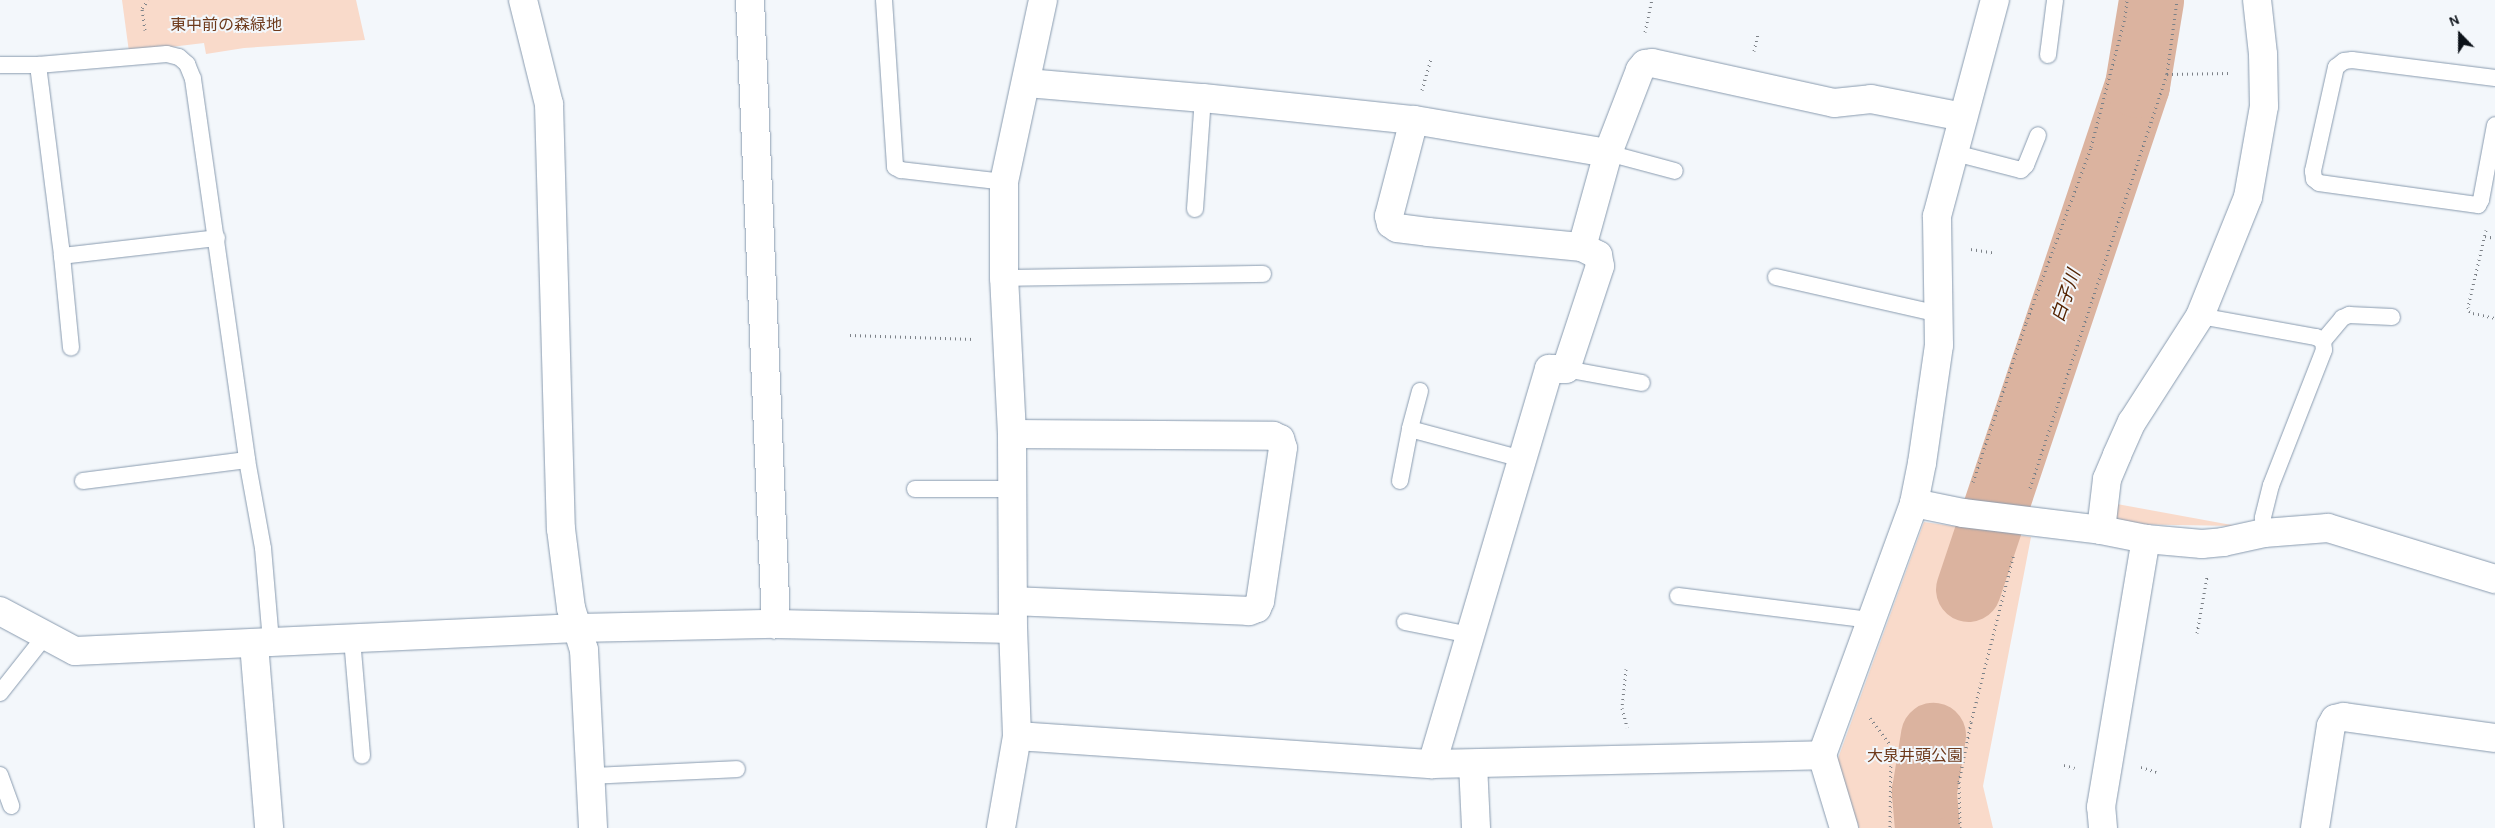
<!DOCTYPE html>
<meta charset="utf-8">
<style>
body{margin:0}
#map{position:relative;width:2495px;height:828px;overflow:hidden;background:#f3f7fb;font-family:Karla,"Noto Sans JP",sans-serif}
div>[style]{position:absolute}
.green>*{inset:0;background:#f9daca}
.river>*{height:65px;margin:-32.5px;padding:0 32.5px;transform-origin:32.5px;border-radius:32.5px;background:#dbb39f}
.path>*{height:3px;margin-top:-1.5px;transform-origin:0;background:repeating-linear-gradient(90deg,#7c8187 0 1px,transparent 0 5px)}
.roads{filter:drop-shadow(0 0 1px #899baf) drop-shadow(0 0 1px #899baf)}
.service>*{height:16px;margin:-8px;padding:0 8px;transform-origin:8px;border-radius:8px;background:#fff}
.minor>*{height:28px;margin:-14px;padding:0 14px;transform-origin:14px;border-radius:14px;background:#fff}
span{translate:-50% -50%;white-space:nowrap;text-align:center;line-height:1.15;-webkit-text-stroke:4px #f3f7fb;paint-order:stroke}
.park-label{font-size:16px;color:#6e3a1c}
.water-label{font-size:18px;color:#562504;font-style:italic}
.north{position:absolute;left:2435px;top:10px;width:50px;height:50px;-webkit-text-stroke:4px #f3f7fb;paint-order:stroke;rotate:338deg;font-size:14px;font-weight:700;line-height:20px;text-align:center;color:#0c1219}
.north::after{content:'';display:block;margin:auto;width:18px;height:22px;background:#0c1219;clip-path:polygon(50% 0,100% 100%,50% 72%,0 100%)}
</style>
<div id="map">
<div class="green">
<div style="clip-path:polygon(122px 0,356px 0,365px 40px,244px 48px,206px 54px,204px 43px,129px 52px)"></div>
<div style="clip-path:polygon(2117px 504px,2237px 526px,2116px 524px)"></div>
<div style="clip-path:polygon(1924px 522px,2031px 537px,1983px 786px,1993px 828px,1859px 828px,1836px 764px)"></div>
</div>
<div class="river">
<div style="left:1968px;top:589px;width:532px;rotate:-71.46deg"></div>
<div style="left:2137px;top:85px;width:86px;rotate:-80.6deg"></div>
<div style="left:1927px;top:828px;width:37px;rotate:-95deg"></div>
<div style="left:1924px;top:791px;width:57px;rotate:-80.9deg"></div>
</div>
<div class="path">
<div style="left:145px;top:30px;width:22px;rotate:-98deg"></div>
<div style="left:142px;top:8px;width:10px;rotate:-53deg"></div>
<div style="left:1645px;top:32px;width:33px;rotate:-78deg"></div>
<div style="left:1754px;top:51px;width:17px;rotate:-77deg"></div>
<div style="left:2167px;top:74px;width:63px;rotate:-0.9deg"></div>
<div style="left:1422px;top:90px;width:32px;rotate:-74deg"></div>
<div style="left:2486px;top:230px;width:79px;rotate:103.2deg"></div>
<div style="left:2468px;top:307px;width:4px;rotate:76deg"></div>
<div style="left:2469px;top:311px;width:4px;rotate:27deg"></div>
<div style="left:2473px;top:313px;width:23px;rotate:13deg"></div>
<div style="left:2485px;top:236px;width:10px;rotate:11deg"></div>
<div style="left:1971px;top:249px;width:24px;rotate:9deg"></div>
<div style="left:850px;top:335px;width:124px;rotate:1.8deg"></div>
<div style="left:1973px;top:482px;width:168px;rotate:-71.6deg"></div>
<div style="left:2026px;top:323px;width:188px;rotate:-69.7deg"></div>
<div style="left:2091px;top:147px;width:134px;rotate:-75.3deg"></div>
<div style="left:2125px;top:17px;width:17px;rotate:-83deg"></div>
<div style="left:2030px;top:488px;width:436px;rotate:-71.7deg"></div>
<div style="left:2167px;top:74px;width:75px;rotate:-82.3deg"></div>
<div style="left:2197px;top:633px;width:57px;rotate:-79.9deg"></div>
<div style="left:1626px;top:669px;width:39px;rotate:96deg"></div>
<div style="left:1622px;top:708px;width:20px;rotate:75deg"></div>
<div style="left:1870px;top:718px;width:35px;rotate:53deg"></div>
<div style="left:1891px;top:746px;width:82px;rotate:90.7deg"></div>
<div style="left:2064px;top:765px;width:11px;rotate:15deg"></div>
<div style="left:2141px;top:767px;width:16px;rotate:18deg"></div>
<div style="left:1960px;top:828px;width:46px;rotate:-91.2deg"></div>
<div style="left:1959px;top:782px;width:61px;rotate:-78.7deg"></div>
<div style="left:1971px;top:722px;width:174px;rotate:-75.7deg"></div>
</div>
<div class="roads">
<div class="service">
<div style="left:884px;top:0;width:167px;rotate:86.2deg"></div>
<div style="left:895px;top:167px;width:7px;rotate:27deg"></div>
<div style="left:901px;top:170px;width:104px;rotate:6.6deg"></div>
<div style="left:2048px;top:55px;width:55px;rotate:-82.7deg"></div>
<div style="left:0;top:65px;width:38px"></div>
<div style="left:38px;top:65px;width:129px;rotate:-4.9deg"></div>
<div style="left:167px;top:54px;width:12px;rotate:14deg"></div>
<div style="left:179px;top:57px;width:11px;rotate:41deg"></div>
<div style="left:187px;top:64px;width:16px;rotate:68deg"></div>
<div style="left:193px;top:79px;width:385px;rotate:81.9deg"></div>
<div style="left:247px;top:460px;width:89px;rotate:79.7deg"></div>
<div style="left:263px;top:548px;width:94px;rotate:85.1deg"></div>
<div style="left:38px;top:65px;width:193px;rotate:82.8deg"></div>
<div style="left:62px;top:256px;width:156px;rotate:-6.6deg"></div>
<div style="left:2495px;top:78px;width:144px;rotate:-172.8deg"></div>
<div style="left:2352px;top:60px;width:8px;rotate:173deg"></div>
<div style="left:2344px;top:61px;width:10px;rotate:143deg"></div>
<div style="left:2336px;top:67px;width:107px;rotate:102.5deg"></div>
<div style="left:2313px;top:171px;width:8px;rotate:83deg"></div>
<div style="left:2314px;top:179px;width:6px;rotate:39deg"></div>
<div style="left:2319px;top:183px;width:161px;rotate:7.9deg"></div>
<div style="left:2478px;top:205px;width:6px;rotate:-59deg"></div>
<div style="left:2481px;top:200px;width:76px;rotate:-79.4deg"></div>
<div style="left:1608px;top:153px;width:69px;rotate:15deg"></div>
<div style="left:1955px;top:153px;width:68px;rotate:14.4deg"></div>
<div style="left:2021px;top:170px;width:7px;rotate:-45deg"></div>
<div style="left:2026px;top:165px;width:32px;rotate:-68deg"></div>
<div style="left:1195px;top:209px;width:111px;rotate:-85.9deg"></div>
<div style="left:62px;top:256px;width:92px;rotate:84.4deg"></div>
<div style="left:1776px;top:277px;width:167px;rotate:12.8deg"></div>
<div style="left:1004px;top:278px;width:259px;rotate:-0.9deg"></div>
<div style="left:2200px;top:316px;width:118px;rotate:10.3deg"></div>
<div style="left:2316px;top:337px;width:8px;rotate:30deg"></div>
<div style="left:2323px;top:341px;width:9px;rotate:84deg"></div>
<div style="left:2324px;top:350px;width:145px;rotate:111.4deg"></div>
<div style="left:2271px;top:485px;width:34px;rotate:104deg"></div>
<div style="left:2263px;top:518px;width:15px;rotate:86deg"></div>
<div style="left:2323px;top:341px;width:30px;rotate:-50deg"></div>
<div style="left:2342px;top:318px;width:8px;rotate:-23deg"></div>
<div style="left:2349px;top:315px;width:43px;rotate:2.7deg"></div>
<div style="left:1566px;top:369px;width:77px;rotate:10.4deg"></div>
<div style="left:1420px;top:391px;width:39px;rotate:105deg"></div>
<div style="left:1410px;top:429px;width:116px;rotate:15deg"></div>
<div style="left:83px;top:481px;width:165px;rotate:-7.3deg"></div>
<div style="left:1400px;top:481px;width:53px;rotate:-79.1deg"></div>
<div style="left:915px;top:489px;width:98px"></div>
<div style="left:1678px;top:596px;width:193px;rotate:7.1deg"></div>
<div style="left:1405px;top:622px;width:66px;rotate:11.3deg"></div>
<div style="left:352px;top:639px;width:117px;rotate:85.1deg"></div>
<div style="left:0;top:693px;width:73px;rotate:-51.7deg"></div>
<div style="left:0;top:775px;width:33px;rotate:70deg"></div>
<div style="left:591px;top:776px;width:146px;rotate:-2.7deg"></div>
</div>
<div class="minor">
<div style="left:523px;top:0;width:107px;rotate:76deg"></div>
<div style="left:549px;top:104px;width:425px;rotate:88.4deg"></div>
<div style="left:561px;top:529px;width:80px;rotate:82.8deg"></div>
<div style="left:571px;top:608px;width:44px;rotate:72.8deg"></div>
<div style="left:584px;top:650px;width:178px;rotate:87.1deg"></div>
<div style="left:750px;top:0;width:625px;rotate:87.61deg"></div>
<div style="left:1027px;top:83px;width:177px;rotate:4.9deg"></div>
<div style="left:1203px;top:98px;width:212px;rotate:6deg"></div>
<div style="left:1414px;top:120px;width:99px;rotate:104.6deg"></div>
<div style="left:1389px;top:216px;width:8px;rotate:76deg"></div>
<div style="left:1391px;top:224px;width:7px;rotate:34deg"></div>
<div style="left:1397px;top:228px;width:31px;rotate:7deg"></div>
<div style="left:1428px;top:232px;width:155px;rotate:5.6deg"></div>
<div style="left:1582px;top:247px;width:18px;rotate:27deg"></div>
<div style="left:1598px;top:255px;width:11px;rotate:80deg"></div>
<div style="left:1600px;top:266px;width:108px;rotate:108.3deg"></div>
<div style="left:1566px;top:369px;width:17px;rotate:180deg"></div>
<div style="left:1549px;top:369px;width:412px;rotate:106.5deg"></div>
<div style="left:1414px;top:120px;width:197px;rotate:9.7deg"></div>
<div style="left:1582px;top:247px;width:98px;rotate:-74.5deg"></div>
<div style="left:1608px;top:153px;width:89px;rotate:-68.9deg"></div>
<div style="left:1640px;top:70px;width:8px;rotate:-50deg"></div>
<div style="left:1645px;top:64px;width:7px;rotate:-8deg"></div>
<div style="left:1652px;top:63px;width:186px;rotate:12.4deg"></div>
<div style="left:1834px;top:103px;width:37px;rotate:-6deg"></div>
<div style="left:1871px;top:99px;width:94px;rotate:11.1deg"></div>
<div style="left:1012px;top:434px;width:261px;rotate:0.4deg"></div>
<div style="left:1273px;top:436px;width:8px;rotate:23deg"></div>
<div style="left:1280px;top:439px;width:9px;rotate:72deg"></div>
<div style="left:1283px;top:448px;width:155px;rotate:98.5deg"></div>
<div style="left:1260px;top:601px;width:8px;rotate:113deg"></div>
<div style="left:1257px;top:608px;width:9px;rotate:159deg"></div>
<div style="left:1249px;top:611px;width:236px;rotate:-177.6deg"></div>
<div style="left:1914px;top:503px;width:50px;rotate:11.5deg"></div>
<div style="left:1963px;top:513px;width:139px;rotate:7deg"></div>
<div style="left:2101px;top:530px;width:46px;rotate:11.3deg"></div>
<div style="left:2146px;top:539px;width:56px;rotate:5.1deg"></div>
<div style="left:2202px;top:544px;width:21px;rotate:-5deg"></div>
<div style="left:2223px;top:542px;width:42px;rotate:-12.4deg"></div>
<div style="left:2264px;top:533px;width:64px;rotate:-4.5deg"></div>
<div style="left:2328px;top:528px;width:175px;rotate:17deg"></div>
<div style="left:2101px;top:530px;width:51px;rotate:-83.3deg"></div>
<div style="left:2107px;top:479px;width:26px;rotate:-67deg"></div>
<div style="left:2117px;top:455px;width:36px;rotate:-66deg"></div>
<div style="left:2132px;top:422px;width:126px;rotate:-57.3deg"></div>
<div style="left:2200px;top:316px;width:128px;rotate:-68deg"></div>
<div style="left:2248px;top:197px;width:92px;rotate:-80deg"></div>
<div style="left:2264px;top:106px;width:52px;rotate:-91.1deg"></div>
<div style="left:2263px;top:54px;width:54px;rotate:-96.3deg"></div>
<div style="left:0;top:611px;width:85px;rotate:28.1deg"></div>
<div style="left:75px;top:651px;width:504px;rotate:-2.62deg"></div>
<div style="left:578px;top:628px;width:198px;rotate:-1.2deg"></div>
<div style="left:776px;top:624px;width:237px;rotate:1.2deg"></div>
<div style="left:254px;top:644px;width:185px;rotate:85.3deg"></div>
<div style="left:1017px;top:736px;width:416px;rotate:3.9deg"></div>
<div style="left:1432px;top:764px;width:390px;rotate:-1.3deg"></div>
<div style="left:1473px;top:764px;width:64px;rotate:87.3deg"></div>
<div style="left:1001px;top:828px;width:93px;rotate:-80.1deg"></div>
<div style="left:1017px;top:736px;width:107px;rotate:-92.1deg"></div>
<div style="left:1013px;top:629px;width:195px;rotate:-90.3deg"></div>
<div style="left:1012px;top:434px;width:156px;rotate:-92.9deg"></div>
<div style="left:1004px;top:278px;width:96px;rotate:-90deg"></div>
<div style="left:1004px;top:182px;width:186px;rotate:-77.9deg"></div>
<div style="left:1844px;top:828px;width:76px;rotate:-106.8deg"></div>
<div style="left:1822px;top:755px;width:268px;rotate:-69.9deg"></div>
<div style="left:1914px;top:503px;width:41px;rotate:-78.7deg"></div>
<div style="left:1922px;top:463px;width:119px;rotate:-81.8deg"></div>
<div style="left:1939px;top:345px;width:129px;rotate:-90.9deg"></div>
<div style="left:1937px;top:216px;width:224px;rotate:-75deg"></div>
<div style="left:2103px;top:828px;width:21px;rotate:-95deg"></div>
<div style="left:2101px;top:807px;width:272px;rotate:-80.5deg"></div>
<div style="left:2315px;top:828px;width:103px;rotate:-81.1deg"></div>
<div style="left:2331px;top:726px;width:8px;rotate:-60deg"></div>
<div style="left:2335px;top:719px;width:9px;rotate:-13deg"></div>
<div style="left:2344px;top:717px;width:152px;rotate:7.9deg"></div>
</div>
</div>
<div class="park-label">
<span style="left:226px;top:25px">東中前の森緑地</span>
<span style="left:1915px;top:756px">大泉井頭公園</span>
</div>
<div class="water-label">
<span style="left:2066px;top:296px;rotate:-71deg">白子川</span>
</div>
<div class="north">N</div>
</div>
